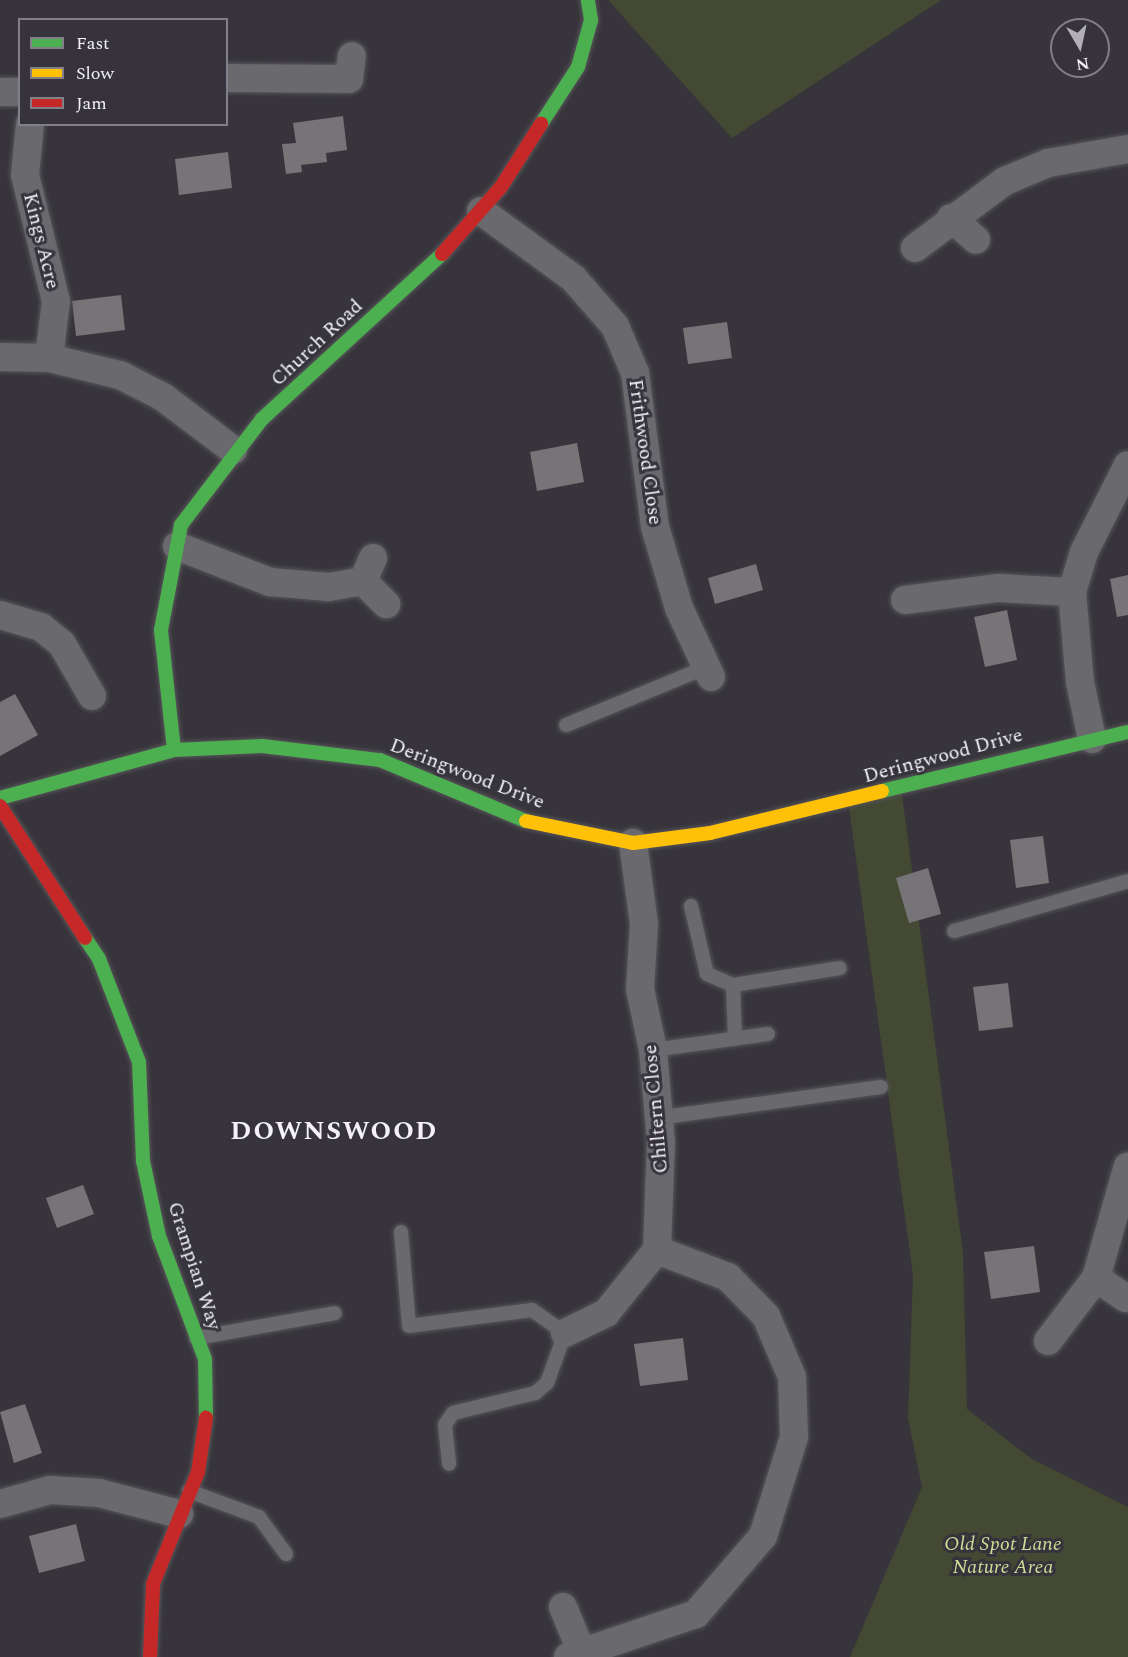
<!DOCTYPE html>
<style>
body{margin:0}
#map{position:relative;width:1128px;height:1657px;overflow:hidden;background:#37353b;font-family:Spectral,serif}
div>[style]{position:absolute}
.green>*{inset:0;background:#434932}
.building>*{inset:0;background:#777478}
.roads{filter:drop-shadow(0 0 2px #565459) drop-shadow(0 0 2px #565459)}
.lane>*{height:14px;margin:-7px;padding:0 7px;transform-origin:7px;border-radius:7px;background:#6a696d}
.street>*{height:28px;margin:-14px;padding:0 14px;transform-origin:14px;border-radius:14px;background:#6a696d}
.fast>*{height:14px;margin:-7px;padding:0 7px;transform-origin:7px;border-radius:7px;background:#4caf50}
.slow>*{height:14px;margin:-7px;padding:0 7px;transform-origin:7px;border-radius:7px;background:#ffc107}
.jam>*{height:14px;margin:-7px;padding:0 7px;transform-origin:7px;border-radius:7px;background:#c62828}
span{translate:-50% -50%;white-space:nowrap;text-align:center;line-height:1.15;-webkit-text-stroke:6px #36333d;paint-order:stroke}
.street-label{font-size:20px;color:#f4f2f8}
.park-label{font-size:20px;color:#cdde97;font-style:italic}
.district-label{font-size:26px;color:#f4f2f8;font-weight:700;letter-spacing:1.5px}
.legend{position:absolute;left:18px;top:18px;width:210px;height:108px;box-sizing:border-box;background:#36333d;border:2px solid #827f88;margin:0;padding:8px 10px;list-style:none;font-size:18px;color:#f4f2f8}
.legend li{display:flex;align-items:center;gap:12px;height:30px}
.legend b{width:30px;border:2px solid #827f88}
.north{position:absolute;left:1050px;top:18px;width:60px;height:60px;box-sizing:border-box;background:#36333d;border:2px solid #827f88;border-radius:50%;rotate:171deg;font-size:16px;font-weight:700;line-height:24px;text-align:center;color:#f4f2f8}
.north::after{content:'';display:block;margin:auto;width:21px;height:27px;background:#b2b0b6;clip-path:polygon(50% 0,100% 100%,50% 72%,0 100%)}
</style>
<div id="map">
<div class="green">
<div style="clip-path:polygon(608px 0,941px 0,732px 138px)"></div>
<div style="clip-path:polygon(901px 787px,963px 1253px,967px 1409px,1032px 1459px,1128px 1507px,1128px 1657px,850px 1657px,922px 1487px,908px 1418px,913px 1275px,848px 800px)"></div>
</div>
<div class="building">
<div style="clip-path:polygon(343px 116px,347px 150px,326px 153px,327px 162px,301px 165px,302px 172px,286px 174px,282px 144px,296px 143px,293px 123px)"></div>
<div style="clip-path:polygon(228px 152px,232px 188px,179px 195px,175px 159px)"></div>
<div style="clip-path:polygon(121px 295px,125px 330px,76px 336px,72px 301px)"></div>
<div style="clip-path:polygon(727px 322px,732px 358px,688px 364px,683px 328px)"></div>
<div style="clip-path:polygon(577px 443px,584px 482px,537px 491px,530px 452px)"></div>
<div style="clip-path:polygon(756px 564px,763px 590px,715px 604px,708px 578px)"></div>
<div style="clip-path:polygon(1128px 575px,1128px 615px,1117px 617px,1110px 579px)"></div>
<div style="clip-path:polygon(1007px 610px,1017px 660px,985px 667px,974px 617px)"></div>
<div style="clip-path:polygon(15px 694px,38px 735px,0 756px,0 702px)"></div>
<div style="clip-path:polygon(1043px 836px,1049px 883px,1016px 888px,1010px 840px)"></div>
<div style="clip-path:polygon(928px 868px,941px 914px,909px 923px,896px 878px)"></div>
<div style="clip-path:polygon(1008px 983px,1013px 1027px,979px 1031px,973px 987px)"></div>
<div style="clip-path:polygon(83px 1185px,94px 1214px,57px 1228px,46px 1198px)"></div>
<div style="clip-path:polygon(1034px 1246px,1040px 1292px,991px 1299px,984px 1252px)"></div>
<div style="clip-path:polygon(683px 1338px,688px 1380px,640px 1386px,634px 1344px)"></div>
<div style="clip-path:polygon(25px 1404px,42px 1453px,14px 1463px,0 1412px)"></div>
<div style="clip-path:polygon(76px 1524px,85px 1561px,39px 1573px,29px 1536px)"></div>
</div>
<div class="roads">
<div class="lane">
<div style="left:566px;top:725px;width:152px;rotate:-22.4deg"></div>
<div style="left:691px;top:906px;width:70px;rotate:76.8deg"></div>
<div style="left:707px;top:974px;width:28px;rotate:23deg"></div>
<div style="left:733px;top:985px;width:53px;rotate:87.8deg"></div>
<div style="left:954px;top:931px;width:181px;rotate:-16deg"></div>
<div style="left:733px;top:985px;width:108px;rotate:-9deg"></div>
<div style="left:653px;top:1050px;width:116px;rotate:-7.9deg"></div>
<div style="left:657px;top:1118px;width:226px;rotate:-7.9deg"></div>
<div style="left:401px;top:1232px;width:94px;rotate:85.1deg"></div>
<div style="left:409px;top:1326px;width:124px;rotate:-7.4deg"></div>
<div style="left:532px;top:1310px;width:40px;rotate:34.9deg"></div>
<div style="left:565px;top:1333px;width:53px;rotate:109.8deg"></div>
<div style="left:547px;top:1383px;width:16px;rotate:140deg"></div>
<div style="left:535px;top:1393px;width:84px;rotate:166.3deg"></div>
<div style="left:453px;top:1413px;width:14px;rotate:124deg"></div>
<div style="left:445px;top:1425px;width:39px;rotate:84deg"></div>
<div style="left:196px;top:1338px;width:141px;rotate:-10.2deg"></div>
<div style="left:189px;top:1491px;width:75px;rotate:20.4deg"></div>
<div style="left:259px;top:1517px;width:46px;rotate:53.9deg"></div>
</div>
<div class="street">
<div style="left:226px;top:78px;width:123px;rotate:0.5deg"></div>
<div style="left:349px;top:79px;width:23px;rotate:-83deg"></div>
<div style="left:0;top:92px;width:20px"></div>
<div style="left:30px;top:124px;width:51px;rotate:95.6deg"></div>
<div style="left:25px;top:175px;width:130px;rotate:76.2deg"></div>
<div style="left:56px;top:301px;width:57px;rotate:97deg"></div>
<div style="left:481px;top:211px;width:114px;rotate:36.1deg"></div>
<div style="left:573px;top:278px;width:64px;rotate:48.8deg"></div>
<div style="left:615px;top:326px;width:51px;rotate:66.9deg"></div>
<div style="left:635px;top:373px;width:155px;rotate:82.6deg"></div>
<div style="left:655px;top:527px;width:84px;rotate:73.5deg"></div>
<div style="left:679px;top:608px;width:76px;rotate:65.1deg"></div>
<div style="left:951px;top:218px;width:33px;rotate:41deg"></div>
<div style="left:915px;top:248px;width:112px;rotate:-36.7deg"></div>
<div style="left:1005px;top:181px;width:47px;rotate:-22.7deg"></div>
<div style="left:1048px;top:163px;width:81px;rotate:-9.9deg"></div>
<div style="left:0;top:357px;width:49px;rotate:1.2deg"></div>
<div style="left:49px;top:358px;width:73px;rotate:13.5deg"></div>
<div style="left:120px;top:375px;width:48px;rotate:27.1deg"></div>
<div style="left:163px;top:397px;width:88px;rotate:37.1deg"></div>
<div style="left:177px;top:546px;width:100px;rotate:21.2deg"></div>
<div style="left:270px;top:582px;width:59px;rotate:4.8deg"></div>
<div style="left:329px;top:587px;width:35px;rotate:-10deg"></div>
<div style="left:373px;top:558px;width:25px;rotate:113deg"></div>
<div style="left:363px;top:581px;width:33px;rotate:45deg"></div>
<div style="left:905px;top:600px;width:94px;rotate:-7.4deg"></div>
<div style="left:998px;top:588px;width:74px;rotate:3.1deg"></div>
<div style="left:0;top:615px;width:43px;rotate:16.3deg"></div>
<div style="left:41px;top:627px;width:27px;rotate:39deg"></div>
<div style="left:62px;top:644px;width:60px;rotate:60deg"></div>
<div style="left:1092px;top:739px;width:58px;rotate:-101.9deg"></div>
<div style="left:1080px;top:682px;width:90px;rotate:-95.1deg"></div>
<div style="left:1072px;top:592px;width:42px;rotate:-73.3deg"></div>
<div style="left:1084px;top:552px;width:97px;rotate:-63.2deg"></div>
<div style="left:1096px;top:1278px;width:36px;rotate:34deg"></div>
<div style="left:565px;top:1333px;width:46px;rotate:-26deg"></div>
<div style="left:606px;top:1313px;width:81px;rotate:-51deg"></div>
<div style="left:657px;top:1250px;width:108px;rotate:-87.9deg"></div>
<div style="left:661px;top:1142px;width:92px;rotate:-95deg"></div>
<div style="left:653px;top:1050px;width:62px;rotate:-102deg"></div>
<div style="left:640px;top:989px;width:65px;rotate:-86.5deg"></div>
<div style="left:644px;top:924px;width:82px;rotate:-97.7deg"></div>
<div style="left:1048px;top:1341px;width:79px;rotate:-52.7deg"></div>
<div style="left:1096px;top:1278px;width:116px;rotate:-74.1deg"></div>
<div style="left:0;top:1504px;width:52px;rotate:-15.6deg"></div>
<div style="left:50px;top:1490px;width:49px;rotate:3.5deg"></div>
<div style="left:99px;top:1493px;width:83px;rotate:14.7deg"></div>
<div style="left:563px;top:1607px;width:50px;rotate:67.6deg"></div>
<div style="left:568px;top:1657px;width:135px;rotate:-18.6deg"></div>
<div style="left:696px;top:1614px;width:103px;rotate:-49.3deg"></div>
<div style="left:763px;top:1536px;width:104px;rotate:-72.6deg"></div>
<div style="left:794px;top:1437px;width:60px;rotate:-91.9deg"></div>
<div style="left:792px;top:1377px;width:66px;rotate:-113.1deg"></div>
<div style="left:766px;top:1316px;width:54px;rotate:-134.3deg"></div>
<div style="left:728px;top:1277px;width:76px;rotate:-159.2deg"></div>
</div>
<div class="fast">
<div style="left:541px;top:124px;width:68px;rotate:-57deg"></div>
<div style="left:578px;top:67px;width:49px;rotate:-74.5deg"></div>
<div style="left:591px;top:20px;width:20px;rotate:-99deg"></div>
<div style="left:174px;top:750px;width:121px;rotate:-96.2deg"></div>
<div style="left:161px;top:630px;width:107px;rotate:-79.2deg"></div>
<div style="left:181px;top:525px;width:133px;rotate:-52.6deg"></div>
<div style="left:262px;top:419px;width:244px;rotate:-42.5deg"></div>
<div style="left:882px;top:791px;width:253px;rotate:-13.5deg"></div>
<div style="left:0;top:798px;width:180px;rotate:-15.4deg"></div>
<div style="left:174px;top:750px;width:88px;rotate:-2.6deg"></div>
<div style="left:262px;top:746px;width:119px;rotate:6.8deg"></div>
<div style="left:380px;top:760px;width:158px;rotate:22.7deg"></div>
<div style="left:85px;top:938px;width:25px;rotate:56deg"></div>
<div style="left:99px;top:959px;width:110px;rotate:68.8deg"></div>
<div style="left:139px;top:1062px;width:99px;rotate:87.7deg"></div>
<div style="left:143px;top:1161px;width:77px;rotate:78deg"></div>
<div style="left:159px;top:1236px;width:131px;rotate:69.5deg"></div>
<div style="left:205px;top:1359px;width:59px;rotate:89deg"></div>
</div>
<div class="slow">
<div style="left:526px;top:821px;width:109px;rotate:11.6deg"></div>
<div style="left:633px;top:843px;width:78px;rotate:-7.4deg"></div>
<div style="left:710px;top:833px;width:177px;rotate:-13.7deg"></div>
</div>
<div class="jam">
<div style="left:442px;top:254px;width:89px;rotate:-48.6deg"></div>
<div style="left:501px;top:187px;width:75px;rotate:-57.6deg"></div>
<div style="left:0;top:806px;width:157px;rotate:57.2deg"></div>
<div style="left:150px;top:1657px;width:73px;rotate:-87.6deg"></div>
<div style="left:153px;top:1584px;width:121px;rotate:-68.1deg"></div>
<div style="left:198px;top:1472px;width:55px;rotate:-81.6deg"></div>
</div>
</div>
<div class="street-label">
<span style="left:41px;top:241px;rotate:76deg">Kings Acre</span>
<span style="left:317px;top:343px;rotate:-43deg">Church Road</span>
<span style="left:645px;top:452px;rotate:82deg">Frithwood Close</span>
<span style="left:943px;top:756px;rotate:-15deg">Deringwood Drive</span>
<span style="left:467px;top:774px;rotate:21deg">Deringwood Drive</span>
<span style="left:656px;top:1109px;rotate:-95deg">Chiltern Close</span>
<span style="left:194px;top:1266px;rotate:72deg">Grampian Way</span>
</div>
<div class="park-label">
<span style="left:1003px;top:1556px">Old Spot Lane<br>Nature Area</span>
</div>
<div class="district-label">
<span style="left:334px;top:1132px">DOWNSWOOD</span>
</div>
<ul class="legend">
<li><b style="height:8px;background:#4caf50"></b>Fast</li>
<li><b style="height:8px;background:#ffc107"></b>Slow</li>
<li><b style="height:8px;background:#c62828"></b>Jam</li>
</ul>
<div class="north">N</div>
</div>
